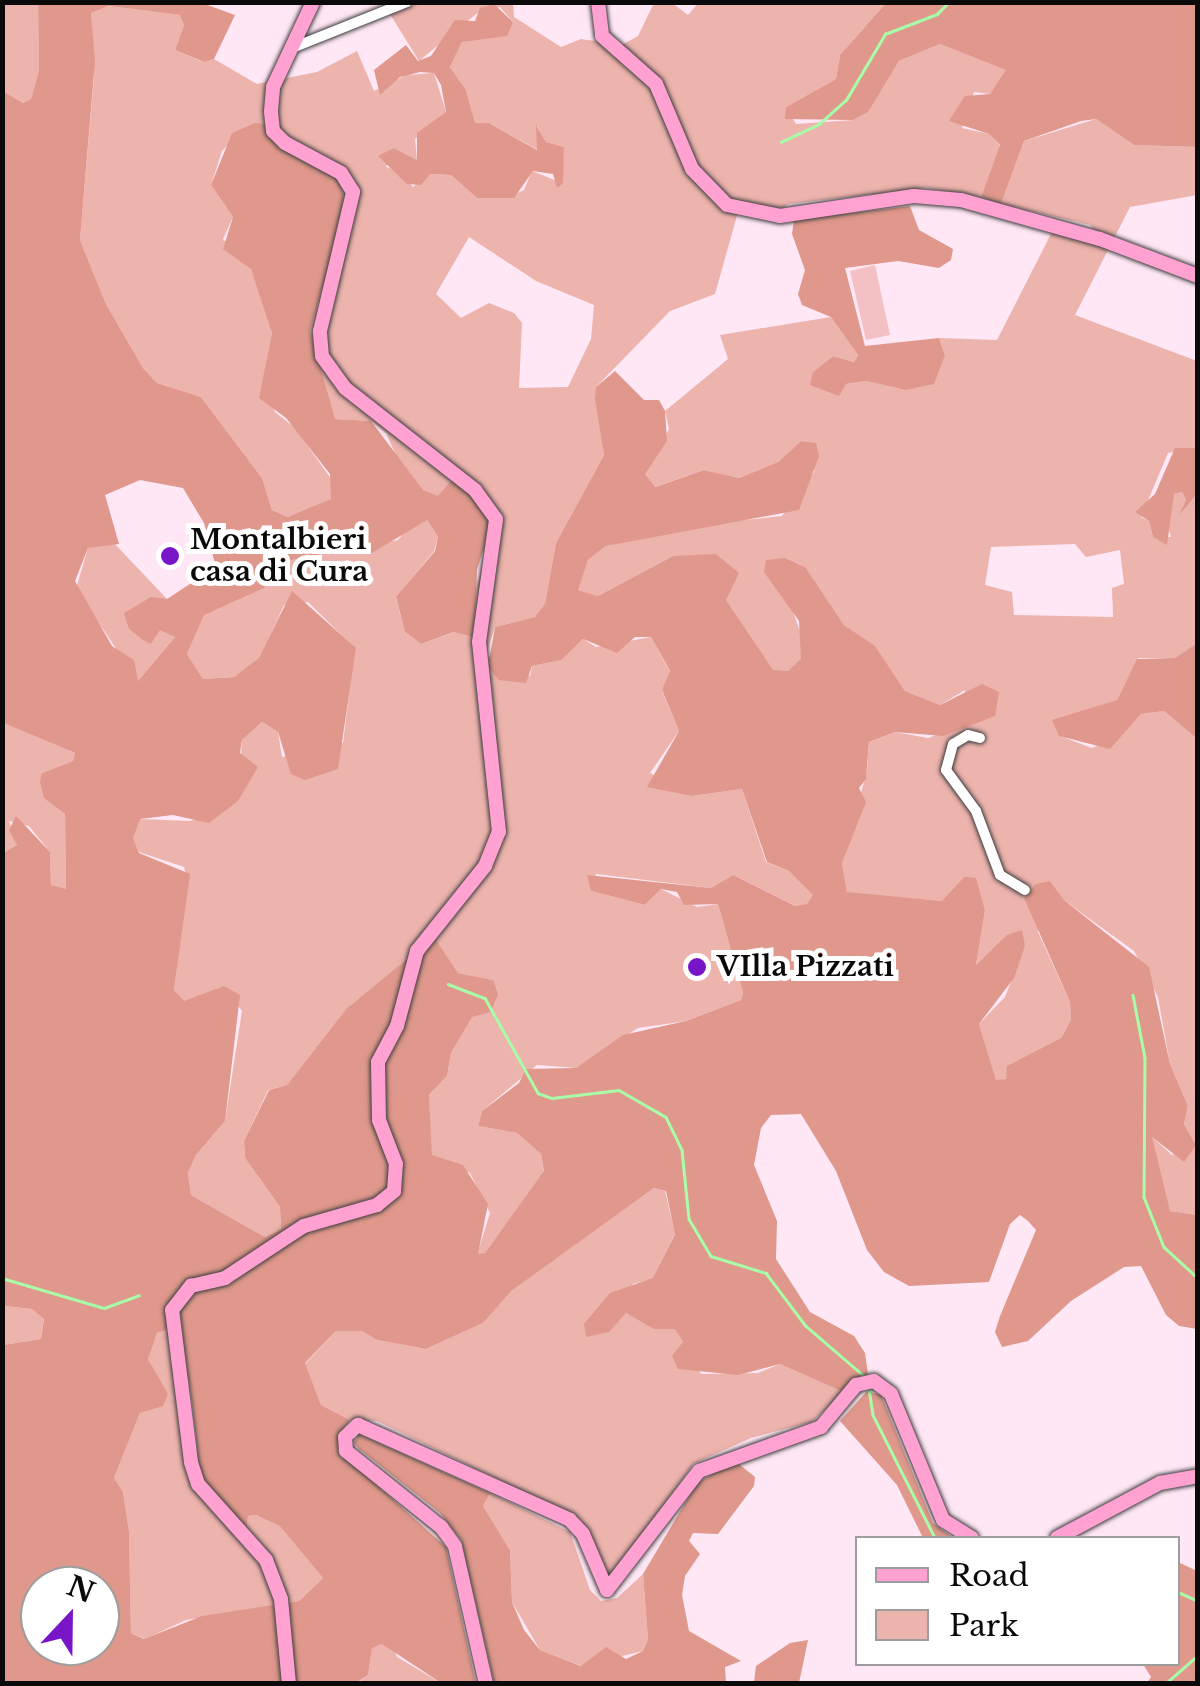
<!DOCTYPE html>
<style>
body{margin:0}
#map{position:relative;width:1200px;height:1686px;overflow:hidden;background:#ffe7f5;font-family:"Libre Baskerville",serif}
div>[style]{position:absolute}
.green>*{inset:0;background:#edb3ad}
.forest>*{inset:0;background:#df988b}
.pitch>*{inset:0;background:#f3c0c3}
.stream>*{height:2.5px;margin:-1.25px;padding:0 1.25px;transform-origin:1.25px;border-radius:1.25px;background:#a8fda6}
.roads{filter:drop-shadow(0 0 2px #3d3d3d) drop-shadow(0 0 2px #3d3d3d)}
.street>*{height:10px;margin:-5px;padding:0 5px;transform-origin:5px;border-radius:5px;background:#fff}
.secondary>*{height:14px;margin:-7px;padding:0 7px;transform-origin:7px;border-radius:7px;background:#ffa2d1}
.dots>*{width:28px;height:28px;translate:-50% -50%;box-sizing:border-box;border:5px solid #fff;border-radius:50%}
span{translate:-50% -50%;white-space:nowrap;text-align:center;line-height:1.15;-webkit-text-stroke:10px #fff;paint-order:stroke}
.poi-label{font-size:28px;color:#0a0a0a;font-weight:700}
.left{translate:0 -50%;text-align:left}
.frame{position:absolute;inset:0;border:5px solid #0a0a0a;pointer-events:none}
.legend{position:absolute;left:855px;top:1536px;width:325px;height:130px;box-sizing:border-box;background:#fff;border:2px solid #9d9d9d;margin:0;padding:12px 18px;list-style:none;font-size:30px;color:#0a0a0a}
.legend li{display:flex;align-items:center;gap:20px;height:50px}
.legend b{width:50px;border:2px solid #9d9d9d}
.north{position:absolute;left:20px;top:1566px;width:100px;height:100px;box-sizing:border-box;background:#fff;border:2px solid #9d9d9d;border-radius:50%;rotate:22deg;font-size:28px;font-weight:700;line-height:40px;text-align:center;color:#0a0a0a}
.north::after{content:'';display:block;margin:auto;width:35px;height:45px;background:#7816c7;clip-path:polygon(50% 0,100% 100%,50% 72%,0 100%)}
</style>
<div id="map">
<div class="green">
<div style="clip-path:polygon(3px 3px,38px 3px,39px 70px,31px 99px,23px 103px,3px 91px)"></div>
<div style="clip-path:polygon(evenodd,419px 3px,513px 3px,514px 17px,561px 47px,581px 39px,622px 45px,638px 36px,654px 3px,672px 3px,688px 15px,698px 3px,886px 3px,840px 55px,836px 79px,786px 107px,796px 124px,853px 120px,867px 112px,899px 61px,940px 44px,1007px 70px,990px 94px,974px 92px,962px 128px,989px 134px,1000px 146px,981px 197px,927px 188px,788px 204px,772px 219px,738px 212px,715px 294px,670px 311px,596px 387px,604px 455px,556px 543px,545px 604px,536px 617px,495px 627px,486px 655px,530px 676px,532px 666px,560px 660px,583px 639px,596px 647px,651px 637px,670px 672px,662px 691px,679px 731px,650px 773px,692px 796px,742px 789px,766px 862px,789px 871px,814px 894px,808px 904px,795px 906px,733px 875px,711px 888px,596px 874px,591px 891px,645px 905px,661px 889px,697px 907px,718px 904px,743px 991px,741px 1000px,686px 1021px,638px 1028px,576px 1068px,537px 1065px,482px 1111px,478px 1126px,517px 1133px,541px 1154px,544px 1172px,485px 1253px,477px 1255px,490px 1213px,470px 1173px,431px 1155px,429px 1095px,447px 1076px,451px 1053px,472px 1016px,491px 1012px,492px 980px,458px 973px,434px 938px,346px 1009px,287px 1085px,268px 1090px,244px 1141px,245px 1158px,280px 1207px,281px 1229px,265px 1237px,191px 1195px,188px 1173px,196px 1155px,225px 1121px,242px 1011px,224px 987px,184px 1002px,174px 990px,188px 883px,184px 867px,139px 852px,132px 838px,139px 819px,190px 821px,238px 801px,242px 740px,262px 722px,278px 732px,282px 757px,343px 743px,355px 648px,308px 602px,284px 605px,260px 658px,234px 677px,203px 679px,187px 654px,204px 614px,270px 577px,281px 562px,398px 540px,410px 525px,427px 520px,438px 537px,434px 551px,396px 598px,405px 632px,421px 644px,455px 632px,475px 591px,485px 556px,452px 479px,438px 497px,423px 490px,401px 467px,386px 433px,371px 421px,335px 419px,328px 403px,310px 332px,345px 209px,338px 176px,241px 131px,222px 151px,211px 185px,233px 217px,223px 239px,251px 269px,266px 305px,272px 333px,263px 381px,275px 412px,295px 428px,334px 483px,331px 499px,309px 513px,288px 517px,272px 510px,262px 478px,201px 397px,157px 383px,143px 368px,106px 304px,80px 240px,94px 76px,91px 13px,109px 6px,181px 15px,184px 25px,175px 50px,203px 62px,214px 59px,257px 84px,317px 72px,357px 51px,374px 91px,406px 75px,434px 73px,446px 112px,415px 139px,417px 160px,394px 148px,386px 167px,400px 171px,413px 187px,430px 174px,451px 175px,477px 198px,507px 198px,524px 190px,532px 171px,562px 183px,564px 147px,546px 142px,537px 126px,538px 150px,489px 123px,475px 124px,466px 90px,450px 67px,462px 42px,495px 35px,513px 22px,500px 7px,476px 14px,419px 61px,390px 14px,419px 3px,469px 237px,536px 281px,594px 305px,591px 339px,568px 387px,519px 388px,522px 323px,514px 313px,489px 303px,461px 318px,436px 294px,469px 237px)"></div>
<div style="clip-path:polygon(evenodd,1096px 119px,1134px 145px,1197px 147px,1197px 195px,1130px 207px,1075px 315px,1197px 361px,1197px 448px,1168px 453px,1141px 517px,1149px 521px,1153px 537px,1171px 537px,1166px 520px,1174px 494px,1182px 492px,1186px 500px,1180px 515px,1197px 494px,1197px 643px,1175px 658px,1138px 658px,1117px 700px,1053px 721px,1060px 736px,1092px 748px,1120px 737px,1141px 714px,1164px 711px,1197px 739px,1197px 1215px,1170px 1211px,1155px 1169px,1151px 1136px,1172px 1155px,1196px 1145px,1184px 1124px,1188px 1106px,1170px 1064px,1158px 997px,1134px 951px,1065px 901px,1050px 881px,1038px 932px,1070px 1002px,1071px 1020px,1061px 1038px,1008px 1066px,1006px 1079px,996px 1081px,979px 1024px,1005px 997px,1025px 946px,995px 947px,976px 965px,985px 911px,964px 877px,943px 901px,847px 893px,842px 863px,867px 771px,869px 742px,895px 732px,928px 738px,960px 726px,965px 690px,940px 705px,905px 691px,875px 647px,844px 625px,806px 568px,769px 578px,789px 600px,804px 643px,801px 660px,788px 671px,773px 671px,726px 600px,732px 585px,673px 556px,598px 596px,577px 590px,588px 560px,606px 546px,699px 525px,782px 516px,814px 472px,815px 443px,801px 441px,778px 462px,739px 478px,704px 470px,654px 487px,645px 474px,669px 429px,665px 411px,728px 359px,720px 335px,831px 317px,858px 355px,854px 362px,833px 356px,813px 372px,846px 384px,866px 381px,905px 390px,945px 355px,939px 338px,997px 340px,1053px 230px,1107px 246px,1090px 225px,1001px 204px,1024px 141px,1096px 119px,1075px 544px,1086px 557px,1120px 550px,1124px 584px,1112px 588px,1113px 617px,1014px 615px,1012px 592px,985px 585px,991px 547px,1075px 544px)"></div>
<div style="clip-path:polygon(112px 541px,167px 599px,139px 609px,151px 644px,160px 629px,175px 637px,138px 681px,76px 589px,88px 548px)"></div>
<div style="clip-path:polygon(3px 723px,75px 753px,73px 761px,42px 773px,52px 803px,65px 814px,66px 890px,51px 885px,50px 852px,29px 826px,9px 821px,17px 845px,3px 853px)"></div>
<div style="clip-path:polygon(654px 1188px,665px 1191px,675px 1233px,653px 1279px,633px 1284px,615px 1319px,626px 1313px,654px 1328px,675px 1328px,701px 1374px,758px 1373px,780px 1364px,843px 1392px,812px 1422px,751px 1438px,693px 1464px,607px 1585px,580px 1519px,377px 1421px,350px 1420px,321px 1405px,305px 1364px,336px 1331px,362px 1331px,377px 1340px,426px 1349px,483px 1323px,510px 1291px)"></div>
<div style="clip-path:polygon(2px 1306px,32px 1309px,44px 1318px,41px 1339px,3px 1345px)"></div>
<div style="clip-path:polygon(175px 1328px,190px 1386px,193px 1444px,247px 1526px,248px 1516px,256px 1515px,280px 1525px,323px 1578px,299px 1601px,186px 1620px,145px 1639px,131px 1633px,129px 1531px,123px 1492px,114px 1478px,140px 1413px,151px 1407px,162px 1385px,148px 1359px,150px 1349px,157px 1333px)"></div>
<div style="clip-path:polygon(490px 1493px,570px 1532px,590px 1590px,601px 1601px,617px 1598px,643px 1574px,648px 1639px,643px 1651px,582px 1666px,540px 1650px,512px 1602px,510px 1550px,483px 1506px)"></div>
<div style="clip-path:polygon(382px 1644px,394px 1648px,397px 1657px,441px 1683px,356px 1684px,368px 1675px,372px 1647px)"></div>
</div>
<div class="forest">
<div style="clip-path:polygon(evenodd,38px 3px,202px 3px,235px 15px,214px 59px,204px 62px,175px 50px,184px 25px,180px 15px,109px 6px,91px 13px,95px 61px,80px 240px,106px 304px,143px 368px,157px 383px,201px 397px,262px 478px,272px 510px,288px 517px,331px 499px,330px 474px,286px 418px,259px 398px,272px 333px,251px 269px,223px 249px,233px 217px,211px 185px,232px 133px,255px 123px,272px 125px,338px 176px,343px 194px,345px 209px,310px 331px,335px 419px,371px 421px,423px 490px,438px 496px,453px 478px,470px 490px,492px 522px,477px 570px,474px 637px,454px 632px,421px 644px,405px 632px,396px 597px,435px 551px,438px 537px,427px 520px,372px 553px,342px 550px,282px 562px,264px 588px,204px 615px,187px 654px,203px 679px,234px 677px,259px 658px,292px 591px,356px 648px,338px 769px,305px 780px,291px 774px,278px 732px,262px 722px,242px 740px,240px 753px,258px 767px,238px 801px,209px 823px,173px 815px,140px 819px,133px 838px,139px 853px,190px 874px,174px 990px,184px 1001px,224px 986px,240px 995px,225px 1121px,196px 1155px,188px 1173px,191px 1195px,265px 1237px,281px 1229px,280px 1207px,245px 1158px,244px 1141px,269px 1090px,287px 1085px,346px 1009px,434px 937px,458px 973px,493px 980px,498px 994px,491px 1012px,472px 1017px,451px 1053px,447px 1076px,429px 1095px,432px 1155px,463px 1165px,488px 1204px,478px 1254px,485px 1253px,544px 1171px,541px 1154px,517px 1133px,478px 1126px,482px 1111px,519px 1083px,526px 1069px,576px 1068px,623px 1035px,686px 1021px,741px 1000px,743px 992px,718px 904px,684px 905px,677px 892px,661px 889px,645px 905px,591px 891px,587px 875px,711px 888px,733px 875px,795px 906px,807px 904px,813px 895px,789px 871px,767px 862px,742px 789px,692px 796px,647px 787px,679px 731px,662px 690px,670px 671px,651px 637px,635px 637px,617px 653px,583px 639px,561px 660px,532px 666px,526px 683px,499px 680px,488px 667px,495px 627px,535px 617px,545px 604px,556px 543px,604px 455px,595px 399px,596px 387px,615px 371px,644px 400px,659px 400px,665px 411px,667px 441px,645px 474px,655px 487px,704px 470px,739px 478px,778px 462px,801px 441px,816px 443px,819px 456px,799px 510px,606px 546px,588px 560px,578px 590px,598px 596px,673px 556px,716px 554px,739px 573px,726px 600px,773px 670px,788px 671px,801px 659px,799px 621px,764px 572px,766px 560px,785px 558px,806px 568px,844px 625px,875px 646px,905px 691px,940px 705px,982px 684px,999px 692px,995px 716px,943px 736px,895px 732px,869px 742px,866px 779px,859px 788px,866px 802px,842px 863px,847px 892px,942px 901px,964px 877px,976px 878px,985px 911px,976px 965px,1007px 935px,1022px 930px,1025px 946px,1014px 978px,979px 1024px,996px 1080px,1006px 1079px,1007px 1066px,1061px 1038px,1071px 1020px,1070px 1002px,1024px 898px,1036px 884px,1050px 881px,1065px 901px,1149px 967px,1170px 1064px,1188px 1106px,1184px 1124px,1196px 1145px,1184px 1162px,1152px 1137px,1170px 1211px,1197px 1215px,1197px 1329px,1179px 1326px,1166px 1315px,1141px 1266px,1124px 1267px,1071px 1301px,1028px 1341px,1002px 1347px,995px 1332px,1000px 1316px,1036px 1230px,1028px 1221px,1020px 1215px,1010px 1224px,989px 1282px,909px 1286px,884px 1272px,867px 1250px,836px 1171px,801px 1114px,771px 1115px,761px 1128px,754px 1165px,777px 1221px,776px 1259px,810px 1312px,854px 1336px,865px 1353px,868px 1374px,843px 1392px,780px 1364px,738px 1375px,678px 1369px,672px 1356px,683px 1342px,675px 1329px,654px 1329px,626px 1313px,609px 1332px,586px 1337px,584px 1324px,610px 1293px,653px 1278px,675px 1234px,666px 1191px,654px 1188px,511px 1291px,483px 1323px,426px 1349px,377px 1340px,362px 1331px,336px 1331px,305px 1363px,321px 1405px,350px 1420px,338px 1435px,340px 1452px,446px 1547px,476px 1683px,441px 1683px,382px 1644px,372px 1648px,368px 1675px,356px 1683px,3px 1683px,3px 1345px,41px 1339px,44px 1319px,32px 1309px,3px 1306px,3px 853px,17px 845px,9px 830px,16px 816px,50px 852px,51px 885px,66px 889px,65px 814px,44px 798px,40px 782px,42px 773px,73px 761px,75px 753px,3px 723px,3px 91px,23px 103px,31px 99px,39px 70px,38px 3px,140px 480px,183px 488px,204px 523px,216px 567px,167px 599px,151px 597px,124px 613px,129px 629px,143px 640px,151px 644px,160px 630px,175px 637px,138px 681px,134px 660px,112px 646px,75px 581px,88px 548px,119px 544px,105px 495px,140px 480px,38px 3px,174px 1328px,190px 1386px,201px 1481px,247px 1527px,248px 1516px,256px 1515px,280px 1526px,323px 1578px,299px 1601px,202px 1616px,144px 1639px,131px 1633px,129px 1531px,123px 1492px,114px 1478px,140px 1413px,163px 1406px,168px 1394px,148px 1359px,157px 1333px,174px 1328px,38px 3px,40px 1586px,100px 1586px,100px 1646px,40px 1646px,40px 1586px)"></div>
<div style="clip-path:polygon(886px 3px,1197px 3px,1197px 147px,1134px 145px,1096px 119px,1081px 121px,1024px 141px,1001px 204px,981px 197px,1000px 145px,989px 134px,949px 121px,965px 96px,990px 94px,1006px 70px,940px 44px,899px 61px,868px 112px,853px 120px,785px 119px,786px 107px,836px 79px,840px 55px)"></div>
<div style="clip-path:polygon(494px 4px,513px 22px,507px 36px,462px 42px,450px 67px,466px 90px,475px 123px,489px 123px,537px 150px,536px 125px,546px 142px,564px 147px,563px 183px,557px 188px,553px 174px,533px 171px,514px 198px,477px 198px,451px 175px,430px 174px,421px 185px,407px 184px,378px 156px,394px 148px,417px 160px,417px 133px,446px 112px,441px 85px,434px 73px,420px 72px,400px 77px,380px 95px,374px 70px,406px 45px,418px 61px,431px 56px,455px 20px,475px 21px,480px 8px)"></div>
<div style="clip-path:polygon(910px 206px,919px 230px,953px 249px,951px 260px,939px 268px,898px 261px,845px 268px,865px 346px,939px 338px,945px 355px,934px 384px,905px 390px,866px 381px,846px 384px,839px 396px,810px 385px,813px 372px,833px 356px,854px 362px,858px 355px,831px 317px,802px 305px,798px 294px,805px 270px,792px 234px,794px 220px)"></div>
<div style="clip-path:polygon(1175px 448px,1197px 448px,1197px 494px,1179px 516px,1186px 500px,1182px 492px,1174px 494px,1167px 545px,1153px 537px,1149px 521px,1135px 512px,1155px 494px)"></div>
<div style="clip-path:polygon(1197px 643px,1197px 739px,1164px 711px,1141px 714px,1110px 749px,1059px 736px,1052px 720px,1117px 700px,1137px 659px,1175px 658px)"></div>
<div style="clip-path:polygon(867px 1391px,881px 1395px,933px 1523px,953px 1538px,923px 1538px,897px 1485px,840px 1421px)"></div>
<div style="clip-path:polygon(359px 1434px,490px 1493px,483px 1506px,510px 1550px,512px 1602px,524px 1630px,540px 1650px,581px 1666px,606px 1647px,626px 1659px,643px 1651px,648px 1639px,643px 1574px,697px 1483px,735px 1461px,755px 1477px,754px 1486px,718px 1534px,693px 1533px,689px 1541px,700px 1554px,685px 1576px,682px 1595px,689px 1631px,741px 1661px,725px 1667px,726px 1683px,494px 1683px,461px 1540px,440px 1513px,359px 1449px,354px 1443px)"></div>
<div style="clip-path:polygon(1178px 1562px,1197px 1571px,1197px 1683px,1147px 1683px,1151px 1677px,1143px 1664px,1178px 1664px)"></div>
<div style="clip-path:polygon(808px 1640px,799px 1683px,754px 1682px,756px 1666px,790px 1643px)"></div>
</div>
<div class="pitch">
<div style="clip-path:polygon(875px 265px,890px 335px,866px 340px,850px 271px)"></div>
</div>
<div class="stream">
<div style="left:781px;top:142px;width:42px;rotate:-25.3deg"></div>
<div style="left:819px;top:124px;width:36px;rotate:-42deg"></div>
<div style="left:846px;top:100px;width:77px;rotate:-59.4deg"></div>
<div style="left:885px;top:34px;width:56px;rotate:-21deg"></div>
<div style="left:937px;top:14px;width:17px;rotate:-45deg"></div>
<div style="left:448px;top:984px;width:40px;rotate:21deg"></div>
<div style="left:485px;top:998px;width:109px;rotate:60.8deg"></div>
<div style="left:538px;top:1093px;width:15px;rotate:20deg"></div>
<div style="left:552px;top:1098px;width:67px;rotate:-6.8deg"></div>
<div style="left:619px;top:1090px;width:54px;rotate:29.9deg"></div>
<div style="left:666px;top:1117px;width:37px;rotate:64deg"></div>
<div style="left:682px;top:1150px;width:69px;rotate:84.2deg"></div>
<div style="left:689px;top:1219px;width:43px;rotate:59.3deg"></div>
<div style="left:711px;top:1256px;width:58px;rotate:17.2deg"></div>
<div style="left:766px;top:1273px;width:66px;rotate:53deg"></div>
<div style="left:806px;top:1326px;width:75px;rotate:40.7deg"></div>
<div style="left:1133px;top:995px;width:64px;rotate:79.2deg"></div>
<div style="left:1145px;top:1058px;width:139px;rotate:90.4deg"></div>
<div style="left:1144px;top:1197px;width:54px;rotate:68.2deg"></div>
<div style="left:1164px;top:1247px;width:46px;rotate:42.4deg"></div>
<div style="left:2px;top:1278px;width:106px;rotate:16.4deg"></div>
<div style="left:104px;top:1308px;width:37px;rotate:-20deg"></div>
<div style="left:869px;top:1389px;width:26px;rotate:81deg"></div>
<div style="left:873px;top:1415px;width:138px;rotate:63.2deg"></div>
<div style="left:1178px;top:1592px;width:22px;rotate:24deg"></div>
<div style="left:1165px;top:1684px;width:44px;rotate:-41.3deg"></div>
</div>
<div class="roads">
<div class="street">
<div style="left:292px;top:48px;width:124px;rotate:-21.8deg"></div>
<div style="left:980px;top:738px;width:12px;rotate:-166deg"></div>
<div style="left:968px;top:735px;width:17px;rotate:149deg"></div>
<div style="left:953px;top:744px;width:27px;rotate:105deg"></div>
<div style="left:946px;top:770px;width:51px;rotate:53.8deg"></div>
<div style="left:976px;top:811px;width:68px;rotate:69.4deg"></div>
<div style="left:1000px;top:875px;width:29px;rotate:31deg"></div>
</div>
<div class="secondary">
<div style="left:598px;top:2px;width:34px;rotate:83deg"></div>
<div style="left:602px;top:36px;width:72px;rotate:41.6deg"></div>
<div style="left:656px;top:84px;width:92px;rotate:67deg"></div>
<div style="left:692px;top:169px;width:50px;rotate:45.8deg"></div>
<div style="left:727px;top:205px;width:54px;rotate:11.7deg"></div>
<div style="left:780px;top:216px;width:135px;rotate:-8.5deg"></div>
<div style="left:914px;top:196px;width:47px;rotate:4.9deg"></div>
<div style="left:961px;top:200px;width:144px;rotate:15.7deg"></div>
<div style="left:1100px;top:239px;width:105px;rotate:20.7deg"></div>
<div style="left:1057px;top:1538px;width:117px;rotate:-28.1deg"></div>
<div style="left:1160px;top:1483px;width:39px;rotate:-10deg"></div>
<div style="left:289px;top:1684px;width:85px;rotate:-95.4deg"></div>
<div style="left:281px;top:1599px;width:42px;rotate:-111deg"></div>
<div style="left:266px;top:1560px;width:102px;rotate:-131.8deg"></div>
<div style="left:198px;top:1484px;width:23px;rotate:-108deg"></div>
<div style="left:191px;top:1462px;width:153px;rotate:-97.1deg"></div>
<div style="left:172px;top:1310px;width:31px;rotate:-52deg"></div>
<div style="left:191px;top:1286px;width:35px;rotate:-13deg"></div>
<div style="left:225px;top:1278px;width:95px;rotate:-33.4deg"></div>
<div style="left:304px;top:1226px;width:76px;rotate:-16deg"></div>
<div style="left:377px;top:1205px;width:22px;rotate:-39deg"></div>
<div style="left:394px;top:1191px;width:27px;rotate:-86deg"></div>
<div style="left:396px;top:1164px;width:47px;rotate:-111.1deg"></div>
<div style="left:379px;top:1120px;width:58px;rotate:-91deg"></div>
<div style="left:378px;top:1062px;width:41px;rotate:-62.2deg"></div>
<div style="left:397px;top:1026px;width:78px;rotate:-75.1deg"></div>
<div style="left:417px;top:951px;width:109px;rotate:-51.3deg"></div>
<div style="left:485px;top:866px;width:37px;rotate:-68deg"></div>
<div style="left:499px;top:832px;width:191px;rotate:-96deg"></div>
<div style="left:479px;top:642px;width:124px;rotate:-82.1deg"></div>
<div style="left:496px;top:519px;width:36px;rotate:-126deg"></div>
<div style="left:475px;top:490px;width:165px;rotate:-141.9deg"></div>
<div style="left:345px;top:388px;width:39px;rotate:-126deg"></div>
<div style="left:322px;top:356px;width:25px;rotate:-95deg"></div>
<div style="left:320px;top:331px;width:143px;rotate:-76.6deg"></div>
<div style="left:353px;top:192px;width:22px;rotate:-122deg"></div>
<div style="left:341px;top:173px;width:64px;rotate:-151.8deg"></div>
<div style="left:285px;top:143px;width:17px;rotate:-135deg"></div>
<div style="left:273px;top:131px;width:20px;rotate:-96deg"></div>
<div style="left:271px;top:111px;width:24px;rotate:-85deg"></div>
<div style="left:273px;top:87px;width:94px;rotate:-64.8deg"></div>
<div style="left:486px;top:1684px;width:141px;rotate:-102.7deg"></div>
<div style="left:455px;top:1546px;width:24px;rotate:-126deg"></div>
<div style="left:441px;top:1527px;width:122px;rotate:-141.3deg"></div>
<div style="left:346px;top:1451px;width:14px;rotate:-94deg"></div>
<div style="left:345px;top:1437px;width:18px;rotate:-43deg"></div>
<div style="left:358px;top:1425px;width:232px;rotate:24.1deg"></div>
<div style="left:570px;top:1520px;width:19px;rotate:47deg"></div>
<div style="left:583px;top:1534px;width:61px;rotate:66.8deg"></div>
<div style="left:607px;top:1590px;width:150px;rotate:-52.3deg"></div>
<div style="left:699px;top:1471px;width:130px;rotate:-19.8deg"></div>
<div style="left:821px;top:1427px;width:55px;rotate:-50.2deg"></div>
<div style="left:856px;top:1385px;width:18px;rotate:-13deg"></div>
<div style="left:874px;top:1381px;width:21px;rotate:37deg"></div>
<div style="left:891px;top:1394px;width:136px;rotate:67.6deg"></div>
<div style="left:943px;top:1520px;width:34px;rotate:32deg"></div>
</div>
</div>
<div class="dots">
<div style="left:170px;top:556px;background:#7816c7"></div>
<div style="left:697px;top:967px;background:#7816c7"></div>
</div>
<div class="poi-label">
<span class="left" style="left:190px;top:556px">Montalbieri<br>casa di Cura</span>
<span class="left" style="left:717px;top:967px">VIlla Pizzati</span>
</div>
<div class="frame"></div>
<ul class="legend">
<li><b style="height:12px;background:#ffa2d1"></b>Road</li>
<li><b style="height:28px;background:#edb3ad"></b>Park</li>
</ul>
<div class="north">N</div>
</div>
